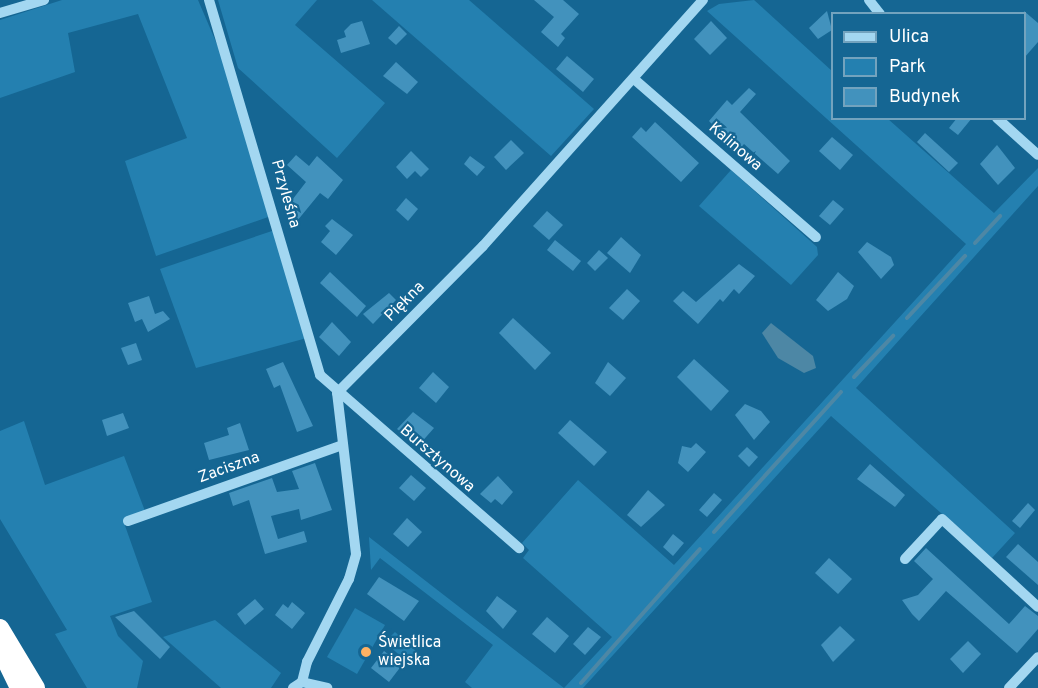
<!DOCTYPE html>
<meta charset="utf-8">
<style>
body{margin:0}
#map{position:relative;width:1038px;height:688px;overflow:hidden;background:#156693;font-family:Overpass,sans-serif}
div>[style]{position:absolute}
.green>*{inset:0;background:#2480b0}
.water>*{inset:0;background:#4d87a5}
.stream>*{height:4px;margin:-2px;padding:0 2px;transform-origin:2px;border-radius:2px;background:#4d87a5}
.building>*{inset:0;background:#4292bd}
.minor>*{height:10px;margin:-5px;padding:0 5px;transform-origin:5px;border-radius:5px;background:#a3d7f1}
.highway>*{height:18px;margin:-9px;padding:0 9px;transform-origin:9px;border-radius:9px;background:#fff}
.dots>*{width:16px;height:16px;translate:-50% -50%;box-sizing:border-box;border:3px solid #156693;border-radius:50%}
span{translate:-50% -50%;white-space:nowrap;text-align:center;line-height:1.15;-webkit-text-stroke:4.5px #156693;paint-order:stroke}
.street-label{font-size:16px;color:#fff}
.poi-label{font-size:16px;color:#fff}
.left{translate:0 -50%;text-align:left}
.legend{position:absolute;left:831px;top:12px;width:195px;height:108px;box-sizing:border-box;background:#156693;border:2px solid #73a3be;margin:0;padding:8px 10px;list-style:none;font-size:18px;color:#fff}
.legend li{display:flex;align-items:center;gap:12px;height:30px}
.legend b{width:30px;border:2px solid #73a3be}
</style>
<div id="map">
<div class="green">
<div style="clip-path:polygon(62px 0,198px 0,225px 63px,271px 216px,156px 256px,125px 161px,187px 138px,138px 14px,68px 33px,75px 72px,0 98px,0 20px)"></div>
<div style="clip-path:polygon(218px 0,317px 0,295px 25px,385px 103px,337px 158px,238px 68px)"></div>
<div style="clip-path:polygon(372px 0,469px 0,594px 109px,551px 156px)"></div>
<div style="clip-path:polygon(754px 0,832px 71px,832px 118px,888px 119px,994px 213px,1038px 168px,1038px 186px,856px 388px,1015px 533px,992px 558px,831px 416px,583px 688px,472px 688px,465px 682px,493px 645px,380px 558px,371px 570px,369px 537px,564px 688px,612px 637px,523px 558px,529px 550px,522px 543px,578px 480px,674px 565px,966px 244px,707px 11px,719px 4px)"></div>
<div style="clip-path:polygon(731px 170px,817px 247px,818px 255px,791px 285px,699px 206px)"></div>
<div style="clip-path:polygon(275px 230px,307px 338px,196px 368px,160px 269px)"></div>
<div style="clip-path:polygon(24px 421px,45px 485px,124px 456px,145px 511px,123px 520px,152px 602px,110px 616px,118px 636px,143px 661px,137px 688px,87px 688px,55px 634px,67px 630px,0 519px,0 431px)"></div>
<div style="clip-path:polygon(355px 608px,385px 625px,357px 674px,327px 657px)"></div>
<div style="clip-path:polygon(215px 620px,281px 673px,271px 688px,221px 688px,163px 637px)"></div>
<div style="clip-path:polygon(395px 632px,418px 653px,408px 663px,385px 642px)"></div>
</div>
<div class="water">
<div style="clip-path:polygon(771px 323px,813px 356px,816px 368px,804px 373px,778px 358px,762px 333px)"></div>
</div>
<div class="stream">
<div style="left:975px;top:243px;width:37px;rotate:-47deg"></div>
<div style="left:907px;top:318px;width:85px;rotate:-46.9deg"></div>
<div style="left:854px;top:377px;width:57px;rotate:-46.4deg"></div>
<div style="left:714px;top:532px;width:189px;rotate:-47.8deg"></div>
<div style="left:581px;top:683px;width:179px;rotate:-48.4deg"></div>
</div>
<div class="building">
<div style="clip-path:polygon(534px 0,563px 0,579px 14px,561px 34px,565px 38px,558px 47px,541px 32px,554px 17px)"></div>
<div style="clip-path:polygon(827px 11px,832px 30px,818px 39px,809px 28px)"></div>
<div style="clip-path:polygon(1024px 11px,1038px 23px,1038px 42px,1024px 58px)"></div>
<div style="clip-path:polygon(362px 21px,370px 44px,341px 53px,337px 40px,346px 37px,344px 31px,351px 24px)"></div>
<div style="clip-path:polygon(711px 21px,727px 38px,710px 55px,694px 39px)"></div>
<div style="clip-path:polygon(399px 26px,407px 34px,396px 45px,388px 38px)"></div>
<div style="clip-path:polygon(567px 56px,594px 79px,583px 92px,556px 69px)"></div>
<div style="clip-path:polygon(396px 62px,418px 82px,407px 94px,383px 76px)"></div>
<div style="clip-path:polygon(749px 88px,756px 94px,740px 112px,790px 161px,778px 174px,744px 144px,738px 151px,709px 121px,727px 100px,732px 105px)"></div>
<div style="clip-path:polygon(957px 118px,972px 118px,958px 135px,949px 128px)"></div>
<div style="clip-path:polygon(655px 122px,699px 163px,681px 182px,632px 137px,641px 127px,646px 132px)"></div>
<div style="clip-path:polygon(925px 133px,958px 163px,949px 172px,917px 142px)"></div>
<div style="clip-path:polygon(832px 137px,853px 155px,840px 170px,819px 151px)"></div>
<div style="clip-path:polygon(511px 140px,524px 153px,506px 170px,494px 157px)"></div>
<div style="clip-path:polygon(997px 145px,1015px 168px,998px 185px,980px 164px)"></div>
<div style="clip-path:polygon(411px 151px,429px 169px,421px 177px,415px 171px,407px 179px,396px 167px)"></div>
<div style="clip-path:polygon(296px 155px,309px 166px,317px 156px,343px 180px,328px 199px,320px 193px,297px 221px,289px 215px,295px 208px,289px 204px,306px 182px,287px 165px)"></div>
<div style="clip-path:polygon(470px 156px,485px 167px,477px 176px,464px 164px)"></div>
<div style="clip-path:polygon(406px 198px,418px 209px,408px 221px,396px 210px)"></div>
<div style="clip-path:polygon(833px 200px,844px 209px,830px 225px,819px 216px)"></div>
<div style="clip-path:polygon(547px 211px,563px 225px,549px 240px,533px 226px)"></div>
<div style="clip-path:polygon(332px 219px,353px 235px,336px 255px,321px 242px,330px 231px,325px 226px)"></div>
<div style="clip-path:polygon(621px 237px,641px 255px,630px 273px,607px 253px)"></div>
<div style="clip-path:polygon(555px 240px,581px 261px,573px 271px,547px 250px)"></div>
<div style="clip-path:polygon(867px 242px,891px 257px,894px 265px,881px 279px,858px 252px)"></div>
<div style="clip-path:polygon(599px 250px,608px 258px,595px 271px,587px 263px)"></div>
<div style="clip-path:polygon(739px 264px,755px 276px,739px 294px,734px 289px,723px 302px,720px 299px,698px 324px,673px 301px,683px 291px,696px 302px)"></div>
<div style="clip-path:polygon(330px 272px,366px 306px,357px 317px,320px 283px)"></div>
<div style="clip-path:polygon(838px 272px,854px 286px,847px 299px,828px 311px,816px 300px)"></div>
<div style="clip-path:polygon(627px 289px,640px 301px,623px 320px,609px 308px)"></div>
<div style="clip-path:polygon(389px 293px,396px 300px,373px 324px,363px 314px)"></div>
<div style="clip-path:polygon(149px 296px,155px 314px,163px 311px,170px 319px,148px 332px,142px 319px,135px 322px,128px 303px)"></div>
<div style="clip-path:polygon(513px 318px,551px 353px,535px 370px,499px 333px)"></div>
<div style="clip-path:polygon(332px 322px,351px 342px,339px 356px,319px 337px)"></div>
<div style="clip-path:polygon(136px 343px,142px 360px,128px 365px,121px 348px)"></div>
<div style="clip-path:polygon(694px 359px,729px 391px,711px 411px,677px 377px)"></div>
<div style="clip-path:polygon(283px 362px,313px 426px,297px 432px,280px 385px,274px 388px,266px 369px)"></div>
<div style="clip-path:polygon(608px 362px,626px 378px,610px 396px,595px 383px)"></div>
<div style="clip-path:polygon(433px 372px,449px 387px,436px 403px,419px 388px)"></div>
<div style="clip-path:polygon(745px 404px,761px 411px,770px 422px,754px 440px,735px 415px)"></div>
<div style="clip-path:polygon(413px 412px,434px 428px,419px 445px,397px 429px)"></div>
<div style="clip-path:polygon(123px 413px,129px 428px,107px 436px,102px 420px)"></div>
<div style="clip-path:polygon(570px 420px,607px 452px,594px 466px,558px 433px)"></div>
<div style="clip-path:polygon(240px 423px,249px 450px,209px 460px,204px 443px,229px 435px,227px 428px)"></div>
<div style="clip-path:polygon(696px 443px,706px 452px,688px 472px,678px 463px,682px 446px,691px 448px)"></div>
<div style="clip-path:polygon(747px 447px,758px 457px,749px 467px,738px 456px)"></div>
<div style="clip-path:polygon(315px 463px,332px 510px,301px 520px,299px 509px,271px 516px,278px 539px,304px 531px,307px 542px,265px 554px,249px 500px,233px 506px,229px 493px,272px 478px,277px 492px,299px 489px,292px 471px)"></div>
<div style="clip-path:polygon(870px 464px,905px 495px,895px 507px,857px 479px)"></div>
<div style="clip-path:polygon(411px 475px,426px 488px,414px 501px,399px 488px)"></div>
<div style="clip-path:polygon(498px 476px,513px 492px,502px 505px,495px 499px,491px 503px,480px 494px)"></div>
<div style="clip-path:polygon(648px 490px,665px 505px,641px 527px,627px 515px)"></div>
<div style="clip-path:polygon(714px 493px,722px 500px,707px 517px,699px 510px)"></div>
<div style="clip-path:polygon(1028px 503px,1035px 510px,1020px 528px,1012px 521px)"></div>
<div style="clip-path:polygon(407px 518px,422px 532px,408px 547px,393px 534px)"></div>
<div style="clip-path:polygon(673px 534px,684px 543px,673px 556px,663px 547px)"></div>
<div style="clip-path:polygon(1018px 544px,1038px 562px,1038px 585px,1006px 557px)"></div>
<div style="clip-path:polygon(926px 548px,1009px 624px,1025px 606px,1038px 616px,1038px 629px,1017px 653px,946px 591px,919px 621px,912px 614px,902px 600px,918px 595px,933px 579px,914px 561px)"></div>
<div style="clip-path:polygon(829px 558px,852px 579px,838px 594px,815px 573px)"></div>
<div style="clip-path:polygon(379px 577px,419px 601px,404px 621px,367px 594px)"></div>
<div style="clip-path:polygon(497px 596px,517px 611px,503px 629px,486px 611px)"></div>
<div style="clip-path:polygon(255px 599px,264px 609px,245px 625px,237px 614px)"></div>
<div style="clip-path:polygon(292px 602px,305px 613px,292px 629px,275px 615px,283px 604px,288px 608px)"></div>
<div style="clip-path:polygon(134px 611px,170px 647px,160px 659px,115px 617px)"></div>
<div style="clip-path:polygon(547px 617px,569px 636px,555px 653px,532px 634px)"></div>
<div style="clip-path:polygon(840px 626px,855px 640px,833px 662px,821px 645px)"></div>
<div style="clip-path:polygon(588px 627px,601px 637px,585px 655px,573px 644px)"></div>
<div style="clip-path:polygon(968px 641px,981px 654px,963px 673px,950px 659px)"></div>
<div style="clip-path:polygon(384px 651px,402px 665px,389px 682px,371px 668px)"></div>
</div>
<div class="minor">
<div style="left:209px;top:0;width:391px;rotate:73.5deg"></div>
<div style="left:320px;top:375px;width:264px;rotate:41deg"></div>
<div style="left:869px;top:0;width:18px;rotate:52deg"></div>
<div style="left:0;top:13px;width:46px;rotate:-16.5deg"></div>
<div style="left:634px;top:79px;width:241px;rotate:41deg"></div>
<div style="left:997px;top:118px;width:55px;rotate:42.1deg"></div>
<div style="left:128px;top:521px;width:228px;rotate:-19.5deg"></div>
<div style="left:905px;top:559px;width:54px;rotate:-47.2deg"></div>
<div style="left:942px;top:519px;width:130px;rotate:42.5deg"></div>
<div style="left:302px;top:682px;width:26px;rotate:13deg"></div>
<div style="left:293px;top:688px;width:11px;rotate:-34deg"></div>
<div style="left:302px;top:682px;width:21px;rotate:-76deg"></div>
<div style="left:307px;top:662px;width:93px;rotate:-63.2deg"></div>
<div style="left:349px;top:579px;width:26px;rotate:-74deg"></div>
<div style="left:356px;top:554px;width:162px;rotate:-96.7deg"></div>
<div style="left:337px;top:393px;width:207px;rotate:-45.2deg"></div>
<div style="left:483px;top:246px;width:330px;rotate:-48.2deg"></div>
<div style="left:1009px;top:688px;width:42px;rotate:-46.9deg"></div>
</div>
<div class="highway">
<div style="left:0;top:628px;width:70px;rotate:59deg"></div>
<div style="left:0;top:649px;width:43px;rotate:64deg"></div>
</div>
<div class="dots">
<div style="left:366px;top:652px;background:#ffb263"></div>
</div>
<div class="street-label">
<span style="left:735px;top:147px;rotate:41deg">Kalinowa</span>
<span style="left:285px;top:194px;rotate:74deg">Przyleśna</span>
<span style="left:405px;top:302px;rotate:-45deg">Piękna</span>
<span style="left:437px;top:459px;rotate:41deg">Bursztynowa</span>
<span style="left:229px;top:468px;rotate:-20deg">Zaciszna</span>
</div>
<div class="poi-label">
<span class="left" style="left:378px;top:652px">Świetlica<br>wiejska</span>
</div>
<ul class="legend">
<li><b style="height:8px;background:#a3d7f1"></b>Ulica</li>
<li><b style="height:16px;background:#2480b0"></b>Park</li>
<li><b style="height:16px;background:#4292bd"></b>Budynek</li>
</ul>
</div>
